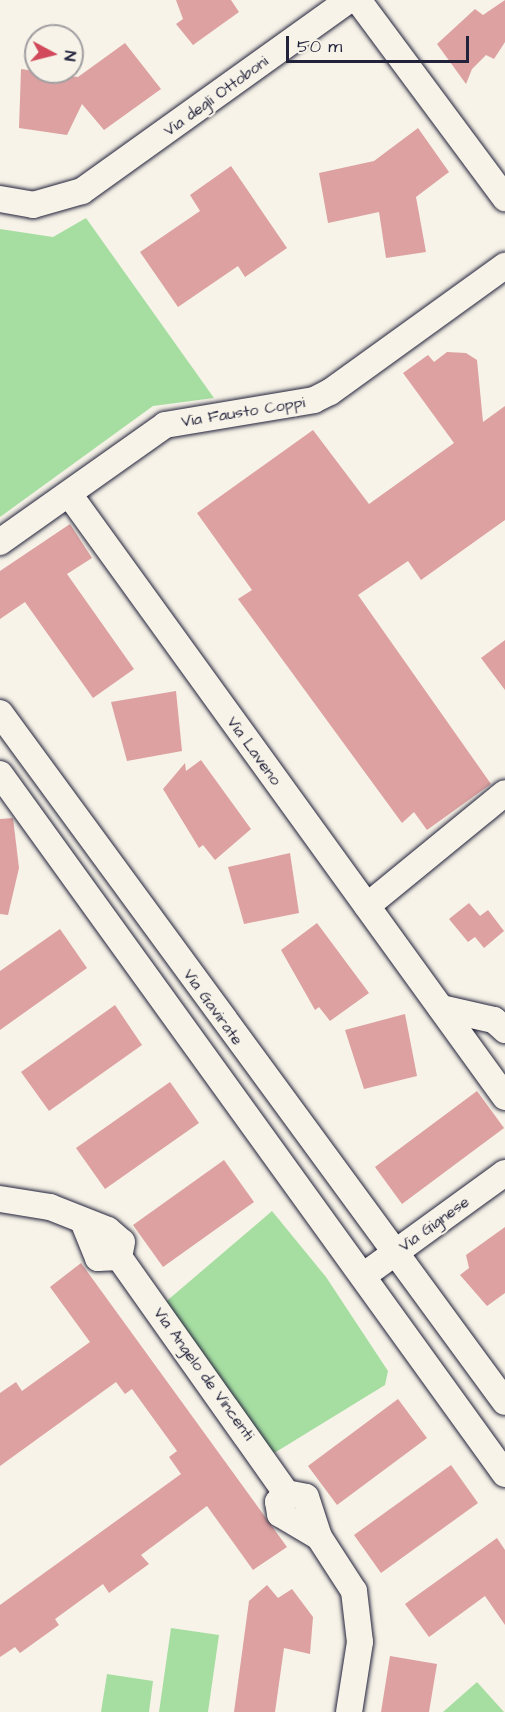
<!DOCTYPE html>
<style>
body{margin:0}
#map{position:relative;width:505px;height:1712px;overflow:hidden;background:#f7f3e8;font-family:"Architects Daughter",sans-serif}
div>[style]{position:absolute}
.green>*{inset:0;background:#a6dea2}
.building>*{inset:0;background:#dca1a0}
.roads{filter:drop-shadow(0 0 2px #22223b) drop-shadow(0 0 2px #22223b)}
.street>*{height:26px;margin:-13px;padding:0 13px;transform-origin:13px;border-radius:13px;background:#f7f3e8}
span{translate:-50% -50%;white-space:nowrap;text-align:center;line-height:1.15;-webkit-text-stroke:4.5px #f7f3e8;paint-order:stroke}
.street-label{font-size:16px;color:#22223b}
.north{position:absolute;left:24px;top:24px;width:60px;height:60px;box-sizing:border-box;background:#f7f3e8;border:2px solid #a29fa3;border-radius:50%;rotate:97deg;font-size:16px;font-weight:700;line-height:24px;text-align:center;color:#22223b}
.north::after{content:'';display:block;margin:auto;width:21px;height:27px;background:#d1495b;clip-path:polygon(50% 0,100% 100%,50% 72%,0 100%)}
.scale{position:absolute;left:286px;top:36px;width:183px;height:27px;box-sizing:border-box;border:3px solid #22223b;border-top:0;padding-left:8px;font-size:18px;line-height:21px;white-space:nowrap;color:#22223b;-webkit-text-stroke:4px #f7f3e8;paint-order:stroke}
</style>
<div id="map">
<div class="green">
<div style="clip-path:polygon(86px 218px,214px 398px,153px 406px,0 517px,0 229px,53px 237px)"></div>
<div style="clip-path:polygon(272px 1211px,326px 1277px,388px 1371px,385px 1385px,271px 1455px,162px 1305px)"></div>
<div style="clip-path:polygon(171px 1628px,219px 1635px,208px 1712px,159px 1712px)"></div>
<div style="clip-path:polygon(107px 1674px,153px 1681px,149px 1712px,101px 1712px)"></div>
<div style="clip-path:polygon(477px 1682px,504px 1712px,443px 1712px)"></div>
</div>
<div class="building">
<div style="clip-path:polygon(176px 0,231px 0,239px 12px,193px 45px,176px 24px,183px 19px)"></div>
<div style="clip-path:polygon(505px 0,505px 42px,494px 59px,486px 55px,472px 69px,466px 84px,437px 44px,475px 9px,483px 15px)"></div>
<div style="clip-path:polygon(125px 43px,161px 89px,104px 130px,82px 104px,67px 135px,19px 128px,21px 69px,78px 77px)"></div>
<div style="clip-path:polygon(418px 128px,449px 172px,416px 197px,426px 252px,386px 258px,379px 212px,328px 223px,319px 173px,374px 161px)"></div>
<div style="clip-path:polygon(231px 166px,287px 248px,245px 277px,238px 266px,178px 307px,140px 252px,200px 211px,190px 195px)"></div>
<div style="clip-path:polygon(447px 352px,466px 353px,477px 360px,483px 422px,505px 406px,505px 520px,421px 580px,408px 561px,358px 595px,491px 784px,427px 830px,414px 812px,402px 823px,238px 599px,252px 590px,197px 513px,313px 430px,369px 504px,454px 443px,403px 373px,428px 355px,434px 362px)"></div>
<div style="clip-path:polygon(70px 524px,92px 558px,67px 574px,134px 669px,93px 698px,25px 602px,0 619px,0 571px)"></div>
<div style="clip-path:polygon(505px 640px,505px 690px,481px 658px)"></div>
<div style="clip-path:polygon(176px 691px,182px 751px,127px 761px,111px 702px)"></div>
<div style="clip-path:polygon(201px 760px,251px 829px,215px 860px,203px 845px,199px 848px,163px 789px,185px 763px,186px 771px)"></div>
<div style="clip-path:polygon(13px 818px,19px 868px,8px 915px,0 914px,0 819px)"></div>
<div style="clip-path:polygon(290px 853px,299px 913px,244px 924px,228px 867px)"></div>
<div style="clip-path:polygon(469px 903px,480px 916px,488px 910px,504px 931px,484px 948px,475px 937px,468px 942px,449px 919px)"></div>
<div style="clip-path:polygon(317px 923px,369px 993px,330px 1021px,319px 1007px,315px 1010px,281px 950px)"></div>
<div style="clip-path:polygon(60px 929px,87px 968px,0 1030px,0 971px)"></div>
<div style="clip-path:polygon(115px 1005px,142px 1045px,49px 1111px,21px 1072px)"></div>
<div style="clip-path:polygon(405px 1014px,417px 1076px,364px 1089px,345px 1030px)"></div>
<div style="clip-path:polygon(170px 1082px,199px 1123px,105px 1189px,76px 1148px)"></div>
<div style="clip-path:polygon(477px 1091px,504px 1128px,402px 1204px,375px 1167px)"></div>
<div style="clip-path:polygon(224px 1160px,254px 1202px,163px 1267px,133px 1225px)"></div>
<div style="clip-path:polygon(505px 1227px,505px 1293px,487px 1306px,460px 1275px,469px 1268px,466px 1255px)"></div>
<div style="clip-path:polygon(81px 1263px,287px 1547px,253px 1570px,207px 1506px,141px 1555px,149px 1564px,109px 1593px,103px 1584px,55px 1619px,59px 1625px,20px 1653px,15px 1647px,0 1657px,0 1605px,181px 1474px,169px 1457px,177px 1451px,132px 1389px,125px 1394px,116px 1382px,0 1466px,0 1393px,16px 1382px,22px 1391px,90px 1342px,50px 1287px)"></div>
<div style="clip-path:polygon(398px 1399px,427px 1438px,337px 1505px,308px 1466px)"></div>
<div style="clip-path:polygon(451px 1465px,478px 1503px,381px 1573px,354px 1535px)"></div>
<div style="clip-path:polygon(497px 1538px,505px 1550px,505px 1625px,485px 1596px,429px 1637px,405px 1604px)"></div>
<div style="clip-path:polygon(267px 1585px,278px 1598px,292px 1589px,313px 1617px,310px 1654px,284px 1648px,275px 1712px,234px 1712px,249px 1601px)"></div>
<div style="clip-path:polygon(390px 1656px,437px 1664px,429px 1712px,381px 1712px)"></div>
</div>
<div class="roads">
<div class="street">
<div style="left:358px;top:0;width:247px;rotate:53.4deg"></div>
<div style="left:0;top:199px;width:34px;rotate:10deg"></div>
<div style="left:33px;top:205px;width:51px;rotate:-15.9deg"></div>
<div style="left:82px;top:191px;width:328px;rotate:-35.6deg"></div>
<div style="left:69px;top:494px;width:744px;rotate:54.13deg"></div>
<div style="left:0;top:542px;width:202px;rotate:-35.3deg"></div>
<div style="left:165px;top:425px;width:151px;rotate:-9.5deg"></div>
<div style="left:314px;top:400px;width:18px;rotate:-27deg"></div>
<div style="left:330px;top:392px;width:216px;rotate:-35.8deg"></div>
<div style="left:0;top:713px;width:854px;rotate:53.76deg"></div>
<div style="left:0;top:774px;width:863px;rotate:54.19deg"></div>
<div style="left:367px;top:906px;width:178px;rotate:-39.3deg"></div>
<div style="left:441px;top:1008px;width:54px;rotate:12.8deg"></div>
<div style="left:494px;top:1020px;width:15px;rotate:42deg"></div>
<div style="left:0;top:1199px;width:51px;rotate:9.1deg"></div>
<div style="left:50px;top:1207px;width:62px;rotate:21.6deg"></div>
<div style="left:108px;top:1230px;width:18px;rotate:41deg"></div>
<div style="left:122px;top:1242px;width:15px;rotate:101deg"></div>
<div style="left:119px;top:1257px;width:21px;rotate:177deg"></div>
<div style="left:98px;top:1258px;width:35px;rotate:-112deg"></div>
<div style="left:119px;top:1257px;width:289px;rotate:54.7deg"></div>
<div style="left:363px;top:1276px;width:175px;rotate:-36deg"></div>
<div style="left:319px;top:1537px;width:45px;rotate:-149.5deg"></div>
<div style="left:280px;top:1514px;width:12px;rotate:-99deg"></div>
<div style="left:278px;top:1502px;width:12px;rotate:-48deg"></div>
<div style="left:286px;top:1493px;width:20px;rotate:11deg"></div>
<div style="left:306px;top:1497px;width:42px;rotate:72deg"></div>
<div style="left:319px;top:1537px;width:64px;rotate:57.1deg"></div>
<div style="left:354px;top:1591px;width:51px;rotate:83.3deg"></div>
<div style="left:360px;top:1642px;width:71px;rotate:98.9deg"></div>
</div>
</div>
<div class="street-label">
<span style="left:216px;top:96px;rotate:-36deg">Via degli Ottoboni</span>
<span style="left:243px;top:412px;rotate:-9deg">Via Fausto Coppi</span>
<span style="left:254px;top:751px;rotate:54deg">Via Laveno</span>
<span style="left:213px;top:1007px;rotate:54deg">Via Gavirate</span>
<span style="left:434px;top:1224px;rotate:-36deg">Via Gignese</span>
<span style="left:204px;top:1374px;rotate:54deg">Via Angelo de Vincenti</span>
</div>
<div class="north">N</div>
<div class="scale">50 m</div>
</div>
